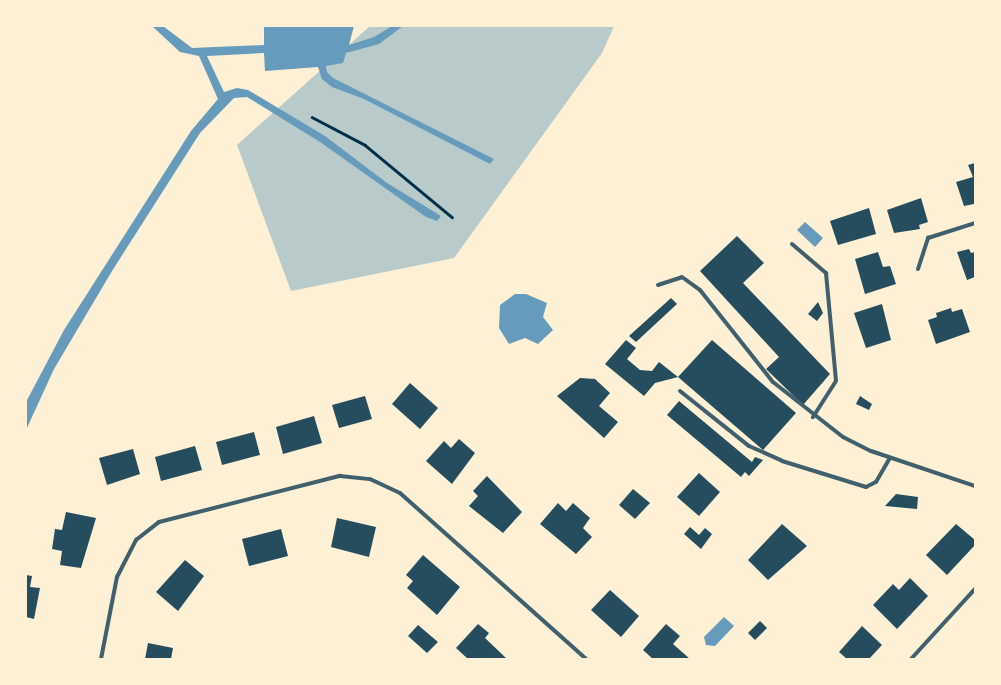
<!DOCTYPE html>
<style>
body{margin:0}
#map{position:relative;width:1001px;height:685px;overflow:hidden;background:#fdf0d5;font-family:Quicksand,sans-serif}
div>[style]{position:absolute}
.green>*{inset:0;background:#b9caca}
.water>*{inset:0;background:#669bbc}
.building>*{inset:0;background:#264d5e}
.path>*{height:2.5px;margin:-1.25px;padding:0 1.25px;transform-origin:1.25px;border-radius:1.25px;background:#003049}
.minor>*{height:4px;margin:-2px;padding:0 2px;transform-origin:2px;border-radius:2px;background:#3f606c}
span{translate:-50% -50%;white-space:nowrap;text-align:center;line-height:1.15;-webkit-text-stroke:4px #fdf0d5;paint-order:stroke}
.frame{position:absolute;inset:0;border:27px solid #fdf0d5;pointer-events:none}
</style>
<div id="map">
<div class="green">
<div style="clip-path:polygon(370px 26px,614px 26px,602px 53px,454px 258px,291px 291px,237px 145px)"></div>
</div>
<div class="water">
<div style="clip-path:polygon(152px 26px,163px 26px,192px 48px,264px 45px,264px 26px,354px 26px,349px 45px,374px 37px,392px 26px,403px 26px,379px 44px,346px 53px,343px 63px,326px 66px,327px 72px,333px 78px,494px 159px,490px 164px,364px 99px,332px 87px,322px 79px,318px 67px,265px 71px,264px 53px,207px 56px,224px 92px,237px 88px,248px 90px,325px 136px,387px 183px,441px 216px,437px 221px,426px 217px,320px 142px,247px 97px,234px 98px,200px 133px,112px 271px,54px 369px,26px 430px,26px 402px,64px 330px,191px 131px,218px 99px,199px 56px,180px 52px)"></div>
<div style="clip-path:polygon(805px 222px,823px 238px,815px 247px,797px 230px)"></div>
<div style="clip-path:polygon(515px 294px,526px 294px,547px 303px,543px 317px,553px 330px,538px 344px,525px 338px,509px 344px,499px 328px,500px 305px)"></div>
<div style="clip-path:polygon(724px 617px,734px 626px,715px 646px,706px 645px,704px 637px)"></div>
</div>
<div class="building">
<div style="clip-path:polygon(975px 163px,975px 207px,974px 204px,964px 206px,956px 182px,973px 177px,968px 165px)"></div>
<div style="clip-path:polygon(921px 198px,928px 222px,919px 225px,920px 229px,894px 233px,887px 210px)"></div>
<div style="clip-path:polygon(869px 208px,876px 234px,838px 245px,830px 221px)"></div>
<div style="clip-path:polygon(737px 236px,764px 263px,743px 283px,830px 374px,803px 405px,766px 369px,779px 357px,700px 271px)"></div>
<div style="clip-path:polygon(969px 249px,971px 253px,975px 252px,975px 277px,967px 280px,957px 252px)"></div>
<div style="clip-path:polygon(878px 252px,883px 267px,890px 266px,896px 284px,865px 294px,855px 259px)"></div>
<div style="clip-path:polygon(671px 298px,677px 304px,636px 342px,629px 336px)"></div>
<div style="clip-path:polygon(818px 302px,823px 313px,817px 321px,808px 314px)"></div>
<div style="clip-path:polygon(882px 304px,891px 340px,866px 348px,854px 313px)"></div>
<div style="clip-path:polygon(951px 308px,952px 312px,962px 309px,970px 332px,936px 344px,928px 320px,937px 317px,936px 313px)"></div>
<div style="clip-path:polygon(626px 340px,636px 348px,627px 359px,640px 370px,652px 371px,659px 362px,678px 377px,655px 383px,644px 396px,605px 364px)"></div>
<div style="clip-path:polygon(712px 340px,796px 413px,763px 450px,678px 377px)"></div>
<div style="clip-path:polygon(580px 378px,595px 379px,610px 393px,599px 406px,618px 422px,604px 438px,557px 396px)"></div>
<div style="clip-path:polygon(410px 383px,438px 408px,420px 429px,392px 404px)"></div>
<div style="clip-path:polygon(365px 396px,372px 419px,339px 428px,332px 405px)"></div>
<div style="clip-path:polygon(860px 396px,872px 404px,869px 410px,856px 404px)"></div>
<div style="clip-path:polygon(679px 401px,752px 462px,755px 457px,763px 460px,749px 476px,745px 472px,741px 477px,667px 415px)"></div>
<div style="clip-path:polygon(314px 416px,322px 443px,283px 454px,276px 427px)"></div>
<div style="clip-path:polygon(254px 432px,260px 455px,222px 465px,216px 442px)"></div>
<div style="clip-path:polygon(459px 439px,475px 453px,452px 484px,426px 461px,444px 441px,451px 448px)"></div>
<div style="clip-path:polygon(195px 446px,202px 470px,161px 481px,155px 457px)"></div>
<div style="clip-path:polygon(133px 449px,140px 474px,107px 485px,99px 458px)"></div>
<div style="clip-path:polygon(699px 473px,720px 492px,699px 516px,677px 497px)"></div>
<div style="clip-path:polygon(487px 476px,522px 512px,503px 533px,469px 506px,478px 496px,473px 491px)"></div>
<div style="clip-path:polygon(633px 489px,650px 503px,635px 519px,619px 505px)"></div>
<div style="clip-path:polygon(896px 494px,918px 497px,917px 509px,885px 506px)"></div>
<div style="clip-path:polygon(558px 503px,566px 511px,573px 503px,590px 518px,583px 528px,592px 537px,576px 554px,540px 524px)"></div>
<div style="clip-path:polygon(66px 512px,96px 518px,81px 568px,60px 565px,62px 551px,52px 549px,55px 529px,62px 530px)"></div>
<div style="clip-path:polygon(337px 518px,376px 527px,369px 557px,331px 547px)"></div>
<div style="clip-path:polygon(782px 524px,807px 546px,768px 580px,748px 560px)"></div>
<div style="clip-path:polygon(956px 524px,975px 540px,975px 545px,947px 575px,926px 555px)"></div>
<div style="clip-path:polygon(690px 527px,699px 535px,705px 528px,712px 534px,701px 549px,684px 534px)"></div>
<div style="clip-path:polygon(281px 529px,288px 556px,249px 566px,242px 539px)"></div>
<div style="clip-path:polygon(423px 555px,460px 587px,437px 615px,407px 588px,413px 581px,406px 575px)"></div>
<div style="clip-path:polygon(185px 560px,204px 576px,178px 611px,156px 592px)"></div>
<div style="clip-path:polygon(26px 575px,32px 576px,30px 587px,40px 588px,34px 619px,26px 617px)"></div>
<div style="clip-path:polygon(910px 578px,928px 596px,897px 629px,873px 605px,893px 584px,899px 590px)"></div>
<div style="clip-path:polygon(610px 590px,639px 616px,621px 637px,591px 610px)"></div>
<div style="clip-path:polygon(760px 621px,767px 628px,755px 640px,748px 633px)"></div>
<div style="clip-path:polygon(478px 624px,489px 633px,485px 638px,507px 659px,468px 659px,456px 648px)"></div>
<div style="clip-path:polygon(666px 624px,680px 636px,673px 644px,690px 659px,653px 659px,643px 650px)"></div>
<div style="clip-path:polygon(418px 625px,438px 642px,427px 653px,408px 636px)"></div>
<div style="clip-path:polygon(862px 626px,882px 645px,869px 659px,847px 659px,839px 652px)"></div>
<div style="clip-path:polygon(148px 643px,173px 648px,171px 659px,145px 659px)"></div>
</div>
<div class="path">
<div style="left:312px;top:117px;width:60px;rotate:27.8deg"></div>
<div style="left:365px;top:145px;width:113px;rotate:39.6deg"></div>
</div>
<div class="minor">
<div style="left:792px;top:244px;width:45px;rotate:40.5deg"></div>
<div style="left:826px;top:273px;width:108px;rotate:84.7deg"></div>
<div style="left:836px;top:381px;width:43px;rotate:122.6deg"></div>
<div style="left:918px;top:269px;width:33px;rotate:-72deg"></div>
<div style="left:928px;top:238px;width:49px;rotate:-17.7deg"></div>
<div style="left:658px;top:285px;width:25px;rotate:-18deg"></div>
<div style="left:682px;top:277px;width:22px;rotate:36deg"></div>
<div style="left:700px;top:290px;width:117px;rotate:51.6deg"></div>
<div style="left:773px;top:382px;width:89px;rotate:38.2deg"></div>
<div style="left:843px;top:437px;width:31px;rotate:27deg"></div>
<div style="left:871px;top:451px;width:110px;rotate:18.6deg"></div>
<div style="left:680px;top:391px;width:88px;rotate:38.6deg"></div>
<div style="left:749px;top:446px;width:36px;rotate:24deg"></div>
<div style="left:782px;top:461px;width:88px;rotate:17.2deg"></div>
<div style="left:866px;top:487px;width:11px;rotate:-27deg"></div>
<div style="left:876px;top:482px;width:28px;rotate:-60deg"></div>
<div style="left:101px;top:659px;width:84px;rotate:-79deg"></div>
<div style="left:117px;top:577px;width:42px;rotate:-62.8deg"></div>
<div style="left:136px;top:540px;width:29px;rotate:-38deg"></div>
<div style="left:159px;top:522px;width:187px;rotate:-14.3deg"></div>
<div style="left:340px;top:476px;width:30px;rotate:6deg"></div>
<div style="left:370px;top:479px;width:33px;rotate:25deg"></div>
<div style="left:400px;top:493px;width:249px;rotate:41.7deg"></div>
<div style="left:911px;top:659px;width:95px;rotate:-47.6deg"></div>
</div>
<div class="frame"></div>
</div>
